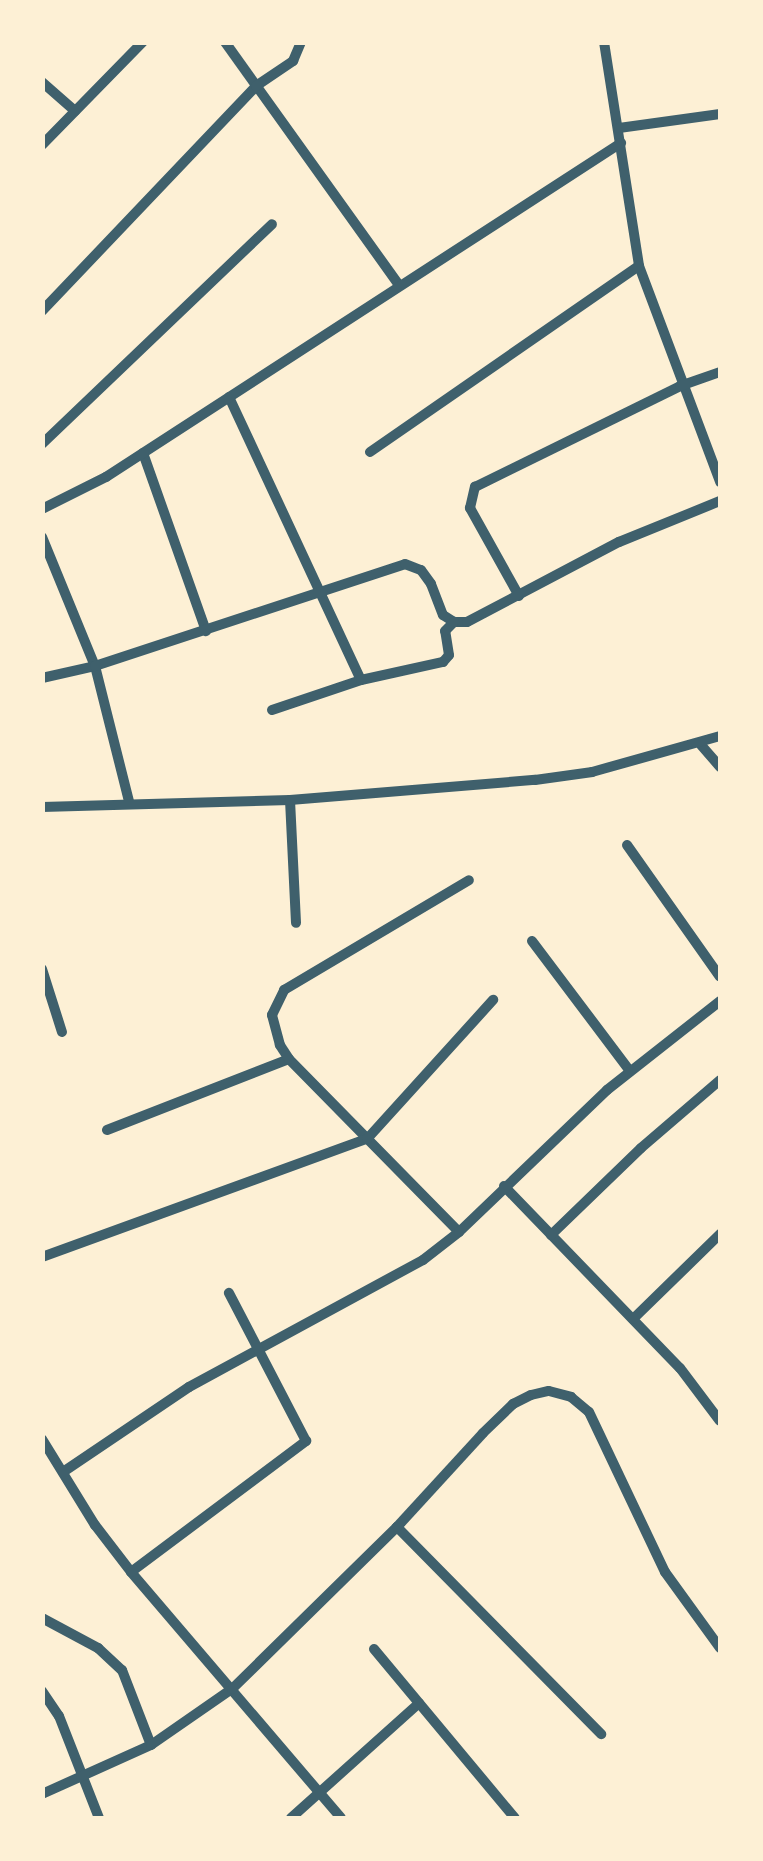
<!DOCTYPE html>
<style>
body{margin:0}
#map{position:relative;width:763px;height:1861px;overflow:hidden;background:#fdf0d5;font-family:"PT Sans",sans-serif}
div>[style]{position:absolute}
.minor>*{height:10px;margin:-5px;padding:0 5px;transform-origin:5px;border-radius:5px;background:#3f606c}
span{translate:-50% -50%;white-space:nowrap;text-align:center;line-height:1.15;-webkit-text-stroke:8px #fdf0d5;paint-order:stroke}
.frame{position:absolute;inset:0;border:45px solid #fdf0d5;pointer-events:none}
</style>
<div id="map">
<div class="minor">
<div style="left:225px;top:42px;width:297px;rotate:54.4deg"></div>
<div style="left:604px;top:42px;width:227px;rotate:81.1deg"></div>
<div style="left:639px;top:266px;width:231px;rotate:69.4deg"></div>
<div style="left:42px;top:82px;width:44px;rotate:41.3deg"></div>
<div style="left:619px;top:128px;width:102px;rotate:-7.9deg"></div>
<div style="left:42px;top:145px;width:144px;rotate:-45.6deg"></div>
<div style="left:42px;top:311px;width:311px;rotate:-46.4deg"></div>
<div style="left:256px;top:86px;width:45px;rotate:-34deg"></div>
<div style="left:293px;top:61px;width:21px;rotate:-67deg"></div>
<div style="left:229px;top:397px;width:312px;rotate:65deg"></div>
<div style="left:42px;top:444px;width:318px;rotate:-43.7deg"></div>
<div style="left:370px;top:452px;width:327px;rotate:-34.7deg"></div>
<div style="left:143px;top:453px;width:189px;rotate:70.5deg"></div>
<div style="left:42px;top:509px;width:72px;rotate:-26.6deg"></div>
<div style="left:106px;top:477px;width:614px;rotate:-32.97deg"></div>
<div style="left:42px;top:537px;width:139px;rotate:67.7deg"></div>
<div style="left:95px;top:666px;width:139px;rotate:75.9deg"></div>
<div style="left:519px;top:596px;width:101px;rotate:-119.1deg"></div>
<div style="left:470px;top:508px;width:22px;rotate:-77deg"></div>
<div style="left:475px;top:487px;width:229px;rotate:-26.2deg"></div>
<div style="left:680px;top:386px;width:42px;rotate:-19.3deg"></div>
<div style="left:42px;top:678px;width:54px;rotate:-12.8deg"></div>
<div style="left:95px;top:666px;width:326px;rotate:-18.2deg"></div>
<div style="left:405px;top:564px;width:17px;rotate:21deg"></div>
<div style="left:421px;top:570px;width:17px;rotate:54deg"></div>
<div style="left:431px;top:584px;width:33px;rotate:69deg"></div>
<div style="left:443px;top:615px;width:13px;rotate:32deg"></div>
<div style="left:454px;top:622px;width:13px"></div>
<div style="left:467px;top:622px;width:172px;rotate:-27.8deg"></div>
<div style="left:619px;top:542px;width:109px;rotate:-22.1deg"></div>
<div style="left:272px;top:710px;width:94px;rotate:-18.6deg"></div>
<div style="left:361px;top:680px;width:84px;rotate:-12.4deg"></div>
<div style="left:443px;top:662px;width:9px;rotate:-49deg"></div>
<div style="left:449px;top:655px;width:24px;rotate:-99deg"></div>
<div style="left:445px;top:631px;width:13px;rotate:-45deg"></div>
<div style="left:701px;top:745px;width:29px;rotate:49deg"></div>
<div style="left:290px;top:800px;width:123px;rotate:87.2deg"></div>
<div style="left:42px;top:807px;width:248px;rotate:-1.6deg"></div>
<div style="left:290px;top:800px;width:246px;rotate:-4.7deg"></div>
<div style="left:535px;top:780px;width:58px;rotate:-8deg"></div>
<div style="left:592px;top:772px;width:133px;rotate:-15.7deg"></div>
<div style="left:627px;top:845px;width:161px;rotate:54.8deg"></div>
<div style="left:532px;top:941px;width:163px;rotate:53deg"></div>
<div style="left:42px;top:969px;width:66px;rotate:72.4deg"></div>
<div style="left:107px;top:1130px;width:195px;rotate:-21.3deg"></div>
<div style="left:504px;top:1186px;width:253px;rotate:46deg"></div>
<div style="left:680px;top:1368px;width:66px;rotate:53deg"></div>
<div style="left:459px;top:1232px;width:243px;rotate:-134.5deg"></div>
<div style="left:289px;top:1059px;width:17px;rotate:-123deg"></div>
<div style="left:280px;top:1045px;width:31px;rotate:-105deg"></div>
<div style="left:272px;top:1015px;width:28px;rotate:-64deg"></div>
<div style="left:284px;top:990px;width:215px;rotate:-30.7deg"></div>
<div style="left:551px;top:1235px;width:125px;rotate:-44deg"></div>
<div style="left:641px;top:1148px;width:104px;rotate:-40.7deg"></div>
<div style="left:42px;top:1257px;width:346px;rotate:-20deg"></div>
<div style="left:367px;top:1139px;width:188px;rotate:-47.8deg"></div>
<div style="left:633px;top:1319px;width:122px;rotate:-44.3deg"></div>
<div style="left:42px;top:1439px;width:101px;rotate:58.4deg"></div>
<div style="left:95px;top:1525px;width:59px;rotate:52.5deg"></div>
<div style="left:131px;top:1572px;width:323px;rotate:49.5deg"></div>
<div style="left:63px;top:1472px;width:152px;rotate:-34deg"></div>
<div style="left:189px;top:1387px;width:266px;rotate:-28.5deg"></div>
<div style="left:423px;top:1260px;width:46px;rotate:-37.9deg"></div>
<div style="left:459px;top:1232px;width:205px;rotate:-43.8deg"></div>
<div style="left:607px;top:1090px;width:144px;rotate:-38.2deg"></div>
<div style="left:397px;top:1527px;width:291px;rotate:45.4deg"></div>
<div style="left:131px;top:1572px;width:219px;rotate:-36.8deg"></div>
<div style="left:306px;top:1441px;width:167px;rotate:-117.5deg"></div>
<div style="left:42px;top:1618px;width:64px;rotate:28.2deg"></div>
<div style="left:98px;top:1648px;width:33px;rotate:43deg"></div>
<div style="left:122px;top:1670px;width:80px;rotate:68.9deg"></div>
<div style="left:374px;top:1649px;width:220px;rotate:50.2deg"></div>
<div style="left:42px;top:1691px;width:30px;rotate:56deg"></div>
<div style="left:59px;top:1716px;width:110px;rotate:68.6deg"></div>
<div style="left:42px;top:1794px;width:120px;rotate:-24.2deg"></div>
<div style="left:151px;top:1745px;width:98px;rotate:-34.7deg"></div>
<div style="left:232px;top:1689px;width:231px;rotate:-44.5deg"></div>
<div style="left:397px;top:1527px;width:127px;rotate:-47.5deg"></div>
<div style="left:483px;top:1433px;width:42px;rotate:-44deg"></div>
<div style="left:513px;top:1404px;width:20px;rotate:-27deg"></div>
<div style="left:531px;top:1395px;width:18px;rotate:-13deg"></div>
<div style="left:549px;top:1391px;width:23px;rotate:15deg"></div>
<div style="left:571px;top:1397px;width:23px;rotate:40deg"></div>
<div style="left:589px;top:1412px;width:177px;rotate:64.6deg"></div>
<div style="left:665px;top:1572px;width:94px;rotate:54.1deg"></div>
<div style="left:291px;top:1818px;width:172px;rotate:-41.9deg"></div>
</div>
<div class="frame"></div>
</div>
